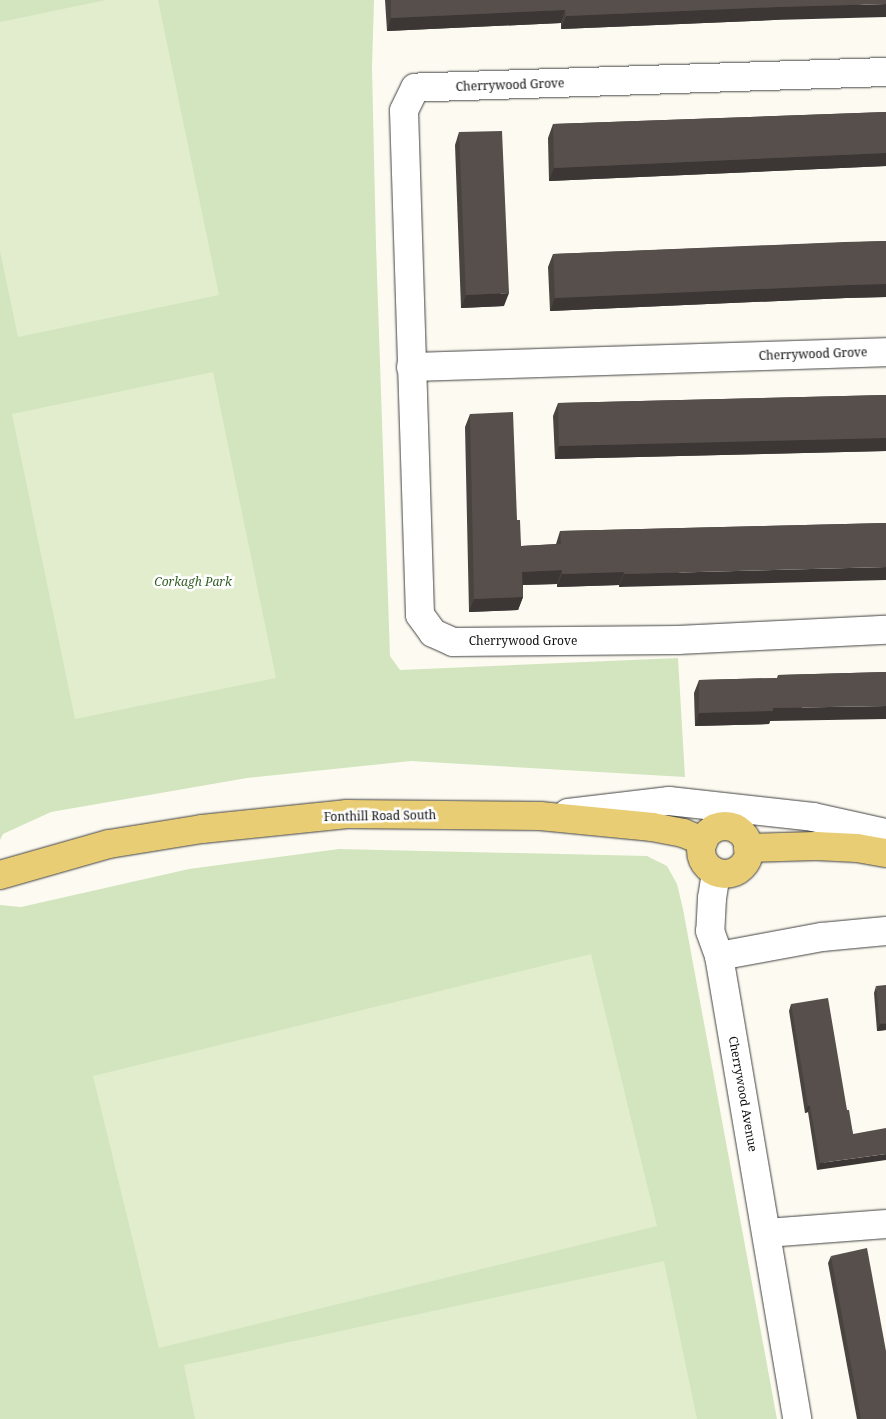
<!DOCTYPE html>
<style>
body{margin:0}
#map{position:relative;width:886px;height:1419px;overflow:hidden;background:#fdfbf1;font-family:"Noto Serif",serif}
div>[style]{position:absolute}
.green>*{inset:0;background:#d2e5be}
.pitch>*{inset:0;background:#e2edce}
.roads{filter:drop-shadow(0 0 1px #414141) drop-shadow(0 0 1px #414141)}
.minor>*{height:28px;margin:-14px;padding:0 14px;transform-origin:14px;border-radius:14px;background:#fff}
.major>*{height:28px;margin:-14px;padding:0 14px;transform-origin:14px;border-radius:14px;background:#e9cd75}
.major>.ring{margin:-14px;padding:0;box-sizing:content-box;background:none;border:28px solid #e9cd75;border-radius:50%}
.wall>*{inset:0;background:#4a4441}
.shaded-wall>*{inset:0;background:#3c3735}
.building>*{inset:0;background:#564f4c}
span{translate:-50% -50%;white-space:nowrap;text-align:center;line-height:1.15;-webkit-text-stroke:5px #fff;paint-order:stroke}
.street-label{font-size:12px;color:#0e0e0e}
.park-label{font-size:12px;color:#325f25;font-style:italic}
</style>
<div id="map">
<div class="green">
<div style="clip-path:polygon(0 0,374px 0,372px 68px,376px 245px,390px 656px,400px 670px,678px 658px,685px 777px,411px 761px,247px 778px,51px 812px,3px 834px,0 840px)"></div>
<div style="clip-path:polygon(339px 849px,647px 856px,667px 866px,677px 884px,683px 909px,777px 1419px,0 1419px,0 905px,21px 907px,189px 869px)"></div>
</div>
<div class="pitch">
<div style="clip-path:polygon(106px 0,158px 0,219px 295px,18px 337px,0 251px,0 22px)"></div>
<div style="clip-path:polygon(213px 372px,276px 678px,75px 719px,12px 414px)"></div>
<div style="clip-path:polygon(591px 954px,657px 1226px,159px 1348px,93px 1076px)"></div>
<div style="clip-path:polygon(664px 1261px,697px 1419px,195px 1419px,184px 1365px)"></div>
</div>
<div class="roads">
<div class="minor">
<div style="left:886px;top:72px;width:471px;rotate:178.1deg"></div>
<div style="left:415px;top:88px;width:25px;rotate:116deg"></div>
<div style="left:404px;top:111px;width:504px;rotate:88.18deg"></div>
<div style="left:420px;top:615px;width:22px;rotate:54deg"></div>
<div style="left:433px;top:633px;width:22px;rotate:24deg"></div>
<div style="left:453px;top:642px;width:225px;rotate:-0.5deg"></div>
<div style="left:678px;top:640px;width:208px;rotate:-2.8deg"></div>
<div style="left:411px;top:367px;width:475px;rotate:-1.8deg"></div>
<div style="left:568px;top:813px;width:102px;rotate:-6.8deg"></div>
<div style="left:669px;top:801px;width:145px;rotate:6.3deg"></div>
<div style="left:813px;top:817px;width:75px;rotate:12.4deg"></div>
<div style="left:716px;top:873px;width:25px;rotate:99deg"></div>
<div style="left:712px;top:898px;width:33px;rotate:93deg"></div>
<div style="left:710px;top:931px;width:27px;rotate:70deg"></div>
<div style="left:719px;top:956px;width:470px;rotate:80.4deg"></div>
<div style="left:719px;top:956px;width:105px;rotate:-10.5deg"></div>
<div style="left:822px;top:937px;width:64px;rotate:-5.4deg"></div>
<div style="left:767px;top:1233px;width:119px;rotate:-4.3deg"></div>
</div>
<div class="major">
<div class="ring" style="left:701px;top:826px;width:20px;height:20px"></div>
<div style="left:748px;top:848px;width:68px;rotate:-1.7deg"></div>
<div style="left:816px;top:846px;width:41px;rotate:2.8deg"></div>
<div style="left:857px;top:848px;width:29px;rotate:10deg"></div>
<div style="left:0;top:875px;width:113px;rotate:-15.9deg"></div>
<div style="left:109px;top:844px;width:94px;rotate:-9.2deg"></div>
<div style="left:202px;top:829px;width:146px;rotate:-5.9deg"></div>
<div style="left:347px;top:814px;width:193px;rotate:0.6deg"></div>
<div style="left:540px;top:816px;width:113px;rotate:5.6deg"></div>
<div style="left:652px;top:827px;width:32px;rotate:11deg"></div>
<div style="left:683px;top:833px;width:22px;rotate:22deg"></div>
</div>
</div>
<div class="wall">
<div style="clip-path:polygon(385px 0,886px 0,774px 20px,561px 29px,561px 23px,387px 31px)"></div>
<div style="clip-path:polygon(886px 112px,886px 166px,549px 181px,548px 138px,553px 124px)"></div>
<div style="clip-path:polygon(459px 132px,504px 306px,461px 308px,455px 145px)"></div>
<div style="clip-path:polygon(886px 241px,886px 297px,846px 298px,550px 311px,548px 267px,553px 254px)"></div>
<div style="clip-path:polygon(886px 395px,886px 451px,555px 459px,553px 416px,558px 403px)"></div>
<div style="clip-path:polygon(470px 414px,517px 520px,521px 546px,556px 544px,560px 531px,886px 523px,619px 587px,619px 585px,557px 587px,557px 584px,523px 585px,523px 597px,518px 610px,469px 612px,465px 427px)"></div>
<div style="clip-path:polygon(886px 672px,770px 721px,769px 724px,695px 726px,694px 693px,699px 680px,777px 678px,778px 675px)"></div>
<div style="clip-path:polygon(876px 986px,886px 1030px,877px 1031px,874px 993px)"></div>
<div style="clip-path:polygon(791px 1004px,847px 1110px,853px 1134px,817px 1170px,808px 1112px,805px 1113px,789px 1011px)"></div>
<div style="clip-path:polygon(831px 1256px,886px 1419px,857px 1419px,828px 1263px)"></div>
</div>
<div class="shaded-wall">
<div style="clip-path:polygon(886px 4px,886px 17px,774px 20px,561px 29px,566px 16px,778px 7px)"></div>
<div style="clip-path:polygon(565px 10px,561px 23px,387px 31px,391px 18px)"></div>
<div style="clip-path:polygon(886px 153px,886px 166px,549px 181px,554px 168px)"></div>
<div style="clip-path:polygon(886px 284px,886px 297px,846px 298px,550px 311px,555px 298px,850px 285px)"></div>
<div style="clip-path:polygon(509px 293px,504px 306px,461px 308px,466px 295px)"></div>
<div style="clip-path:polygon(886px 438px,886px 451px,555px 459px,559px 446px)"></div>
<div style="clip-path:polygon(886px 567px,886px 580px,619px 587px,624px 574px)"></div>
<div style="clip-path:polygon(562px 570px,557px 584px,518px 585px,522px 572px)"></div>
<div style="clip-path:polygon(624px 572px,619px 585px,557px 587px,562px 574px)"></div>
<div style="clip-path:polygon(523px 597px,518px 610px,469px 612px,474px 599px)"></div>
<div style="clip-path:polygon(886px 706px,886px 719px,770px 721px,769px 724px,695px 726px,699px 713px,773px 708px)"></div>
<div style="clip-path:polygon(886px 1023px,886px 1030px,877px 1031px,880px 1024px)"></div>
<div style="clip-path:polygon(808px 1106px,810px 1106px,808px 1112px,805px 1113px)"></div>
<div style="clip-path:polygon(886px 1154px,886px 1160px,817px 1170px,820px 1163px)"></div>
</div>
<div class="building">
<div style="clip-path:polygon(391px 0,886px 0,886px 4px,778px 7px,566px 16px,565px 10px,391px 18px)"></div>
<div style="clip-path:polygon(886px 112px,886px 153px,554px 168px,553px 124px)"></div>
<div style="clip-path:polygon(502px 131px,509px 293px,466px 295px,459px 132px)"></div>
<div style="clip-path:polygon(886px 241px,886px 284px,850px 285px,555px 298px,553px 254px,845px 242px)"></div>
<div style="clip-path:polygon(886px 395px,886px 438px,559px 446px,558px 403px)"></div>
<div style="clip-path:polygon(513px 412px,517px 520px,520px 520px,521px 546px,561px 544px,560px 531px,886px 523px,886px 567px,624px 574px,624px 572px,562px 574px,562px 570px,522px 572px,523px 597px,474px 599px,470px 414px)"></div>
<div style="clip-path:polygon(886px 672px,886px 706px,773px 708px,773px 711px,699px 713px,699px 680px,778px 678px,778px 675px)"></div>
<div style="clip-path:polygon(886px 985px,886px 1023px,880px 1024px,876px 986px)"></div>
<div style="clip-path:polygon(828px 998px,847px 1110px,849px 1110px,853px 1134px,886px 1128px,886px 1154px,820px 1163px,810px 1106px,808px 1106px,791px 1004px)"></div>
<div style="clip-path:polygon(867px 1248px,886px 1351px,886px 1419px,861px 1419px,831px 1256px)"></div>
</div>
<div class="street-label">
<span style="left:510px;top:85px;rotate:-2deg">Cherrywood Grove</span>
<span style="left:813px;top:354px;rotate:-2deg">Cherrywood Grove</span>
<span style="left:523px;top:641px">Cherrywood Grove</span>
<span style="left:380px;top:816px;rotate:-1deg">Fonthill Road South</span>
<span style="left:743px;top:1094px;rotate:80deg">Cherrywood Avenue</span>
</div>
<div class="park-label">
<span style="left:193px;top:582px">Corkagh Park</span>
</div>
</div>
